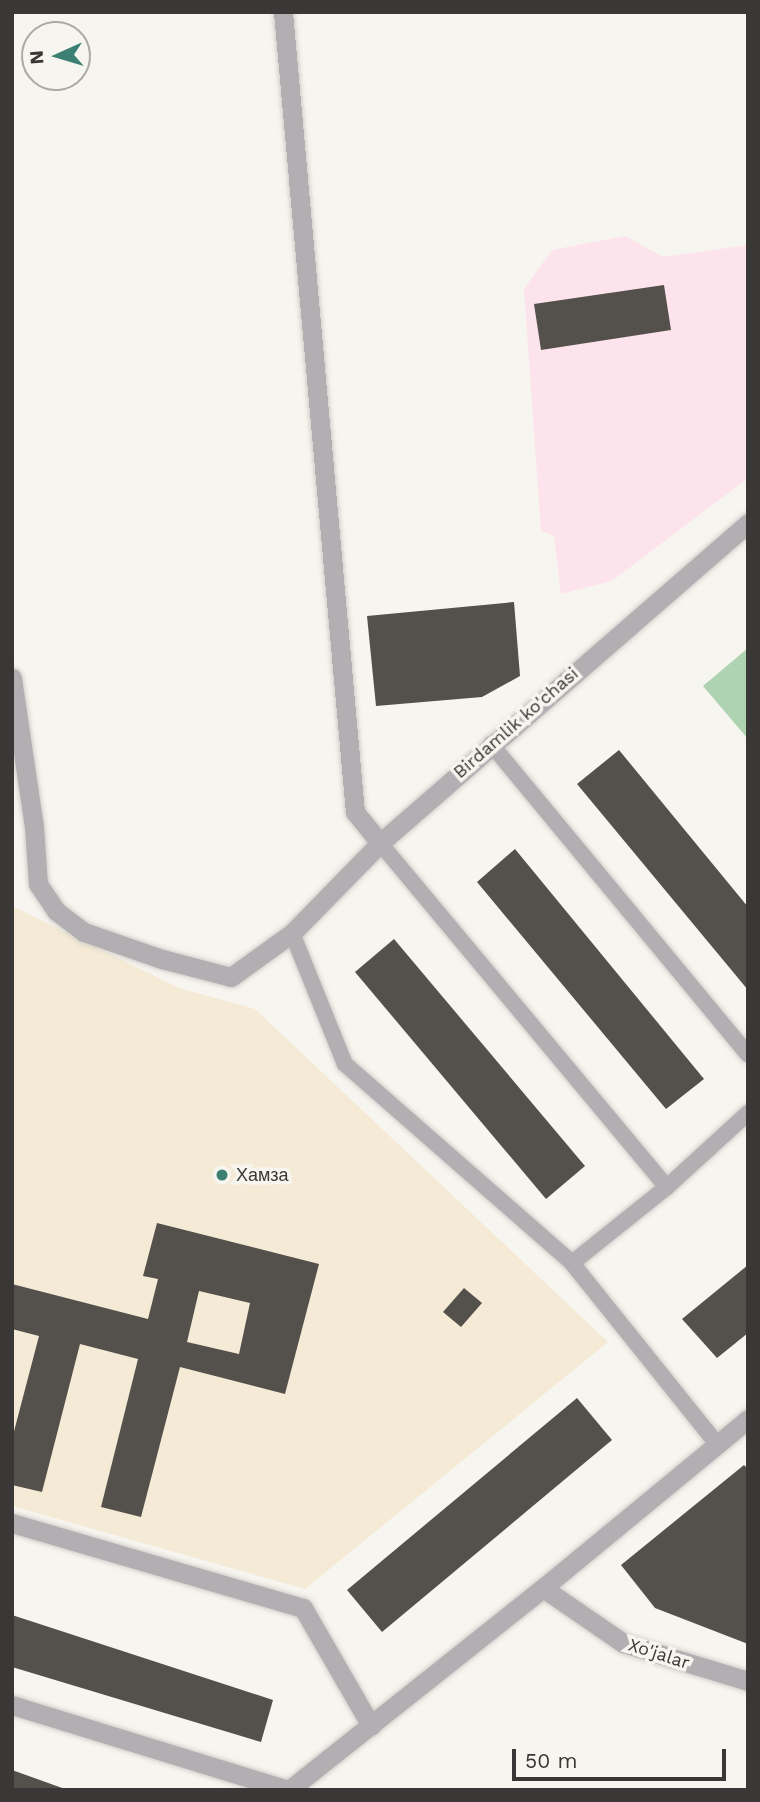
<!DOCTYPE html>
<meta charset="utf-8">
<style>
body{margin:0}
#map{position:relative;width:760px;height:1802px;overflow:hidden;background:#f7f5ef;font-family:"Work Sans",sans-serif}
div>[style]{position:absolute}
.industrial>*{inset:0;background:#fde3eb}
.education>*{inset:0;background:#f4ead5}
.green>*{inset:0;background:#aed3b2}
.building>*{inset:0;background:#54514c}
.roads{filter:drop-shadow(0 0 2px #d1cfca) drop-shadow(0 0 2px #d1cfca)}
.service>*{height:16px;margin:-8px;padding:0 8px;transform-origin:8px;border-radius:8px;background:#b1afb2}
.minor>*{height:19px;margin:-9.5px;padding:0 9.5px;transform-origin:9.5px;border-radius:9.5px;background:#b1afb2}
.tertiary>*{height:19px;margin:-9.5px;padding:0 9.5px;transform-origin:9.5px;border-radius:9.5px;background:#b1afb2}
.dots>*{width:19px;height:19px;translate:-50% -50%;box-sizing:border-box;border:4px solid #f7f5ef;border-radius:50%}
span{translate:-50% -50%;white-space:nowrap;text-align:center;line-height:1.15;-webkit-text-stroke:7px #f7f5ef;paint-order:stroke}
.street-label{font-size:18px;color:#393836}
.poi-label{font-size:18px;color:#393836}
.left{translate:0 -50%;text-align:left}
.frame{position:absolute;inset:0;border:14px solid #393836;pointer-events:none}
.north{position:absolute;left:21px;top:21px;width:70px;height:70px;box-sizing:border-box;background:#f7f5ef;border:2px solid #aba9a5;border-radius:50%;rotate:266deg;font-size:19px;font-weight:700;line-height:28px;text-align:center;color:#393836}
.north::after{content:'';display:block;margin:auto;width:24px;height:32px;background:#3c8074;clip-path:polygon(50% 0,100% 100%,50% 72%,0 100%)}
.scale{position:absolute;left:512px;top:1749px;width:214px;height:32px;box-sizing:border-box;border:4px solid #393836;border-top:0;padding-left:9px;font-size:21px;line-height:24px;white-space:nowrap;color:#393836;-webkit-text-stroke:5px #f7f5ef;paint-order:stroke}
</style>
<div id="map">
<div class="industrial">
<div style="clip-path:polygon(625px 236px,663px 257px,748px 245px,748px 478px,612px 581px,561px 594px,554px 536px,541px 531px,524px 289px,552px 250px)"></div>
</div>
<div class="education">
<div style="clip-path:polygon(12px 906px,179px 988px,255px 1009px,608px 1342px,305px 1589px,12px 1506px)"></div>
</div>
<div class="green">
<div style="clip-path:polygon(748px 648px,748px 739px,703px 686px)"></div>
</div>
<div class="building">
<div style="clip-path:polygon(664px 285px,671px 330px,541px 350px,534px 304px)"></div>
<div style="clip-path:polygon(514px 602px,520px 676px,482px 697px,376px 706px,367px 616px)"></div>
<div style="clip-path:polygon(619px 750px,748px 907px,748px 990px,577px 784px)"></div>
<div style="clip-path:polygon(515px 849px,704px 1079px,666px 1109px,477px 882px)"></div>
<div style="clip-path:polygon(394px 939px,585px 1166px,546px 1199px,355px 972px)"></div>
<div style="clip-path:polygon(evenodd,157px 1223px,319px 1264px,285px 1394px,180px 1367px,141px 1517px,101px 1507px,138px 1359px,80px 1344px,42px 1492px,12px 1485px,12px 1439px,39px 1336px,12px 1329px,12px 1284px,148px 1319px,158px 1279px,143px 1276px,157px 1223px,199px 1291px,250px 1303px,239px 1354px,187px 1342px,199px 1291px)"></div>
<div style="clip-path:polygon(748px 1265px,748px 1333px,717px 1358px,682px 1319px)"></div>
<div style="clip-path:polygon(464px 1288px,482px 1303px,461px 1327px,443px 1312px)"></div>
<div style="clip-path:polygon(577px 1398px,612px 1440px,382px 1632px,347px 1590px)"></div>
<div style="clip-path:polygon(744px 1465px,748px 1469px,748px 1644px,655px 1608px,621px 1565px)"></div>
<div style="clip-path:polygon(12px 1615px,273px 1700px,261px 1742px,12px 1667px)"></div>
<div style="clip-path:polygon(12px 1770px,65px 1789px,65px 1790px,12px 1790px)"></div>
</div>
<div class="roads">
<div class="service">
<div style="left:491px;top:744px;width:403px;rotate:50.4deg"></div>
<div style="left:380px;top:843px;width:448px;rotate:50.2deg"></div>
<div style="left:292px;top:933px;width:141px;rotate:68deg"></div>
<div style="left:345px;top:1064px;width:302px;rotate:41.2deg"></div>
<div style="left:717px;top:1444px;width:232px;rotate:-128.7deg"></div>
<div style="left:572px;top:1263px;width:122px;rotate:-38.7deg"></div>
<div style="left:667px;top:1187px;width:110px;rotate:-42.4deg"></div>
</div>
<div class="minor">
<div style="left:283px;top:12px;width:803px;rotate:84.86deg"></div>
<div style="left:355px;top:812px;width:40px;rotate:51deg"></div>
<div style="left:12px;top:678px;width:151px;rotate:81.6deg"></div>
<div style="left:34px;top:827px;width:57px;rotate:86deg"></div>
<div style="left:38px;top:884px;width:32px;rotate:56deg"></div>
<div style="left:56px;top:911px;width:35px;rotate:37deg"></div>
<div style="left:84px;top:932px;width:83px;rotate:19.1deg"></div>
<div style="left:162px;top:959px;width:71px;rotate:14.6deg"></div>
<div style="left:231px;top:977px;width:75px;rotate:-35.8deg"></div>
<div style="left:292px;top:933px;width:126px;rotate:-45.6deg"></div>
<div style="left:380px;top:843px;width:488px;rotate:-41deg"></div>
<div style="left:12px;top:1523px;width:303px;rotate:16.3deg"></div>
<div style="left:303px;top:1608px;width:136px;rotate:60deg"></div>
<div style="left:543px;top:1588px;width:97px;rotate:34.5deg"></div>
<div style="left:623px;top:1643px;width:131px;rotate:16.9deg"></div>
<div style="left:12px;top:1705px;width:289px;rotate:17.1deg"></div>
</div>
<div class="tertiary">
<div style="left:289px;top:1790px;width:325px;rotate:-38.5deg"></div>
<div style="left:543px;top:1588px;width:266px;rotate:-39.5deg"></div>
</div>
</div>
<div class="dots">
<div style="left:222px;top:1175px;background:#3c8074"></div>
</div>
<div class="street-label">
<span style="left:516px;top:723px;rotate:-41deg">Birdamlik ko'chasi</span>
<span style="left:659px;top:1654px;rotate:18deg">Xo'jalar</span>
</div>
<div class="poi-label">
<span class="left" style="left:236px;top:1175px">Хамза</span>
</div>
<div class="frame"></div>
<div class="north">N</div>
<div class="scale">50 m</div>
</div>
